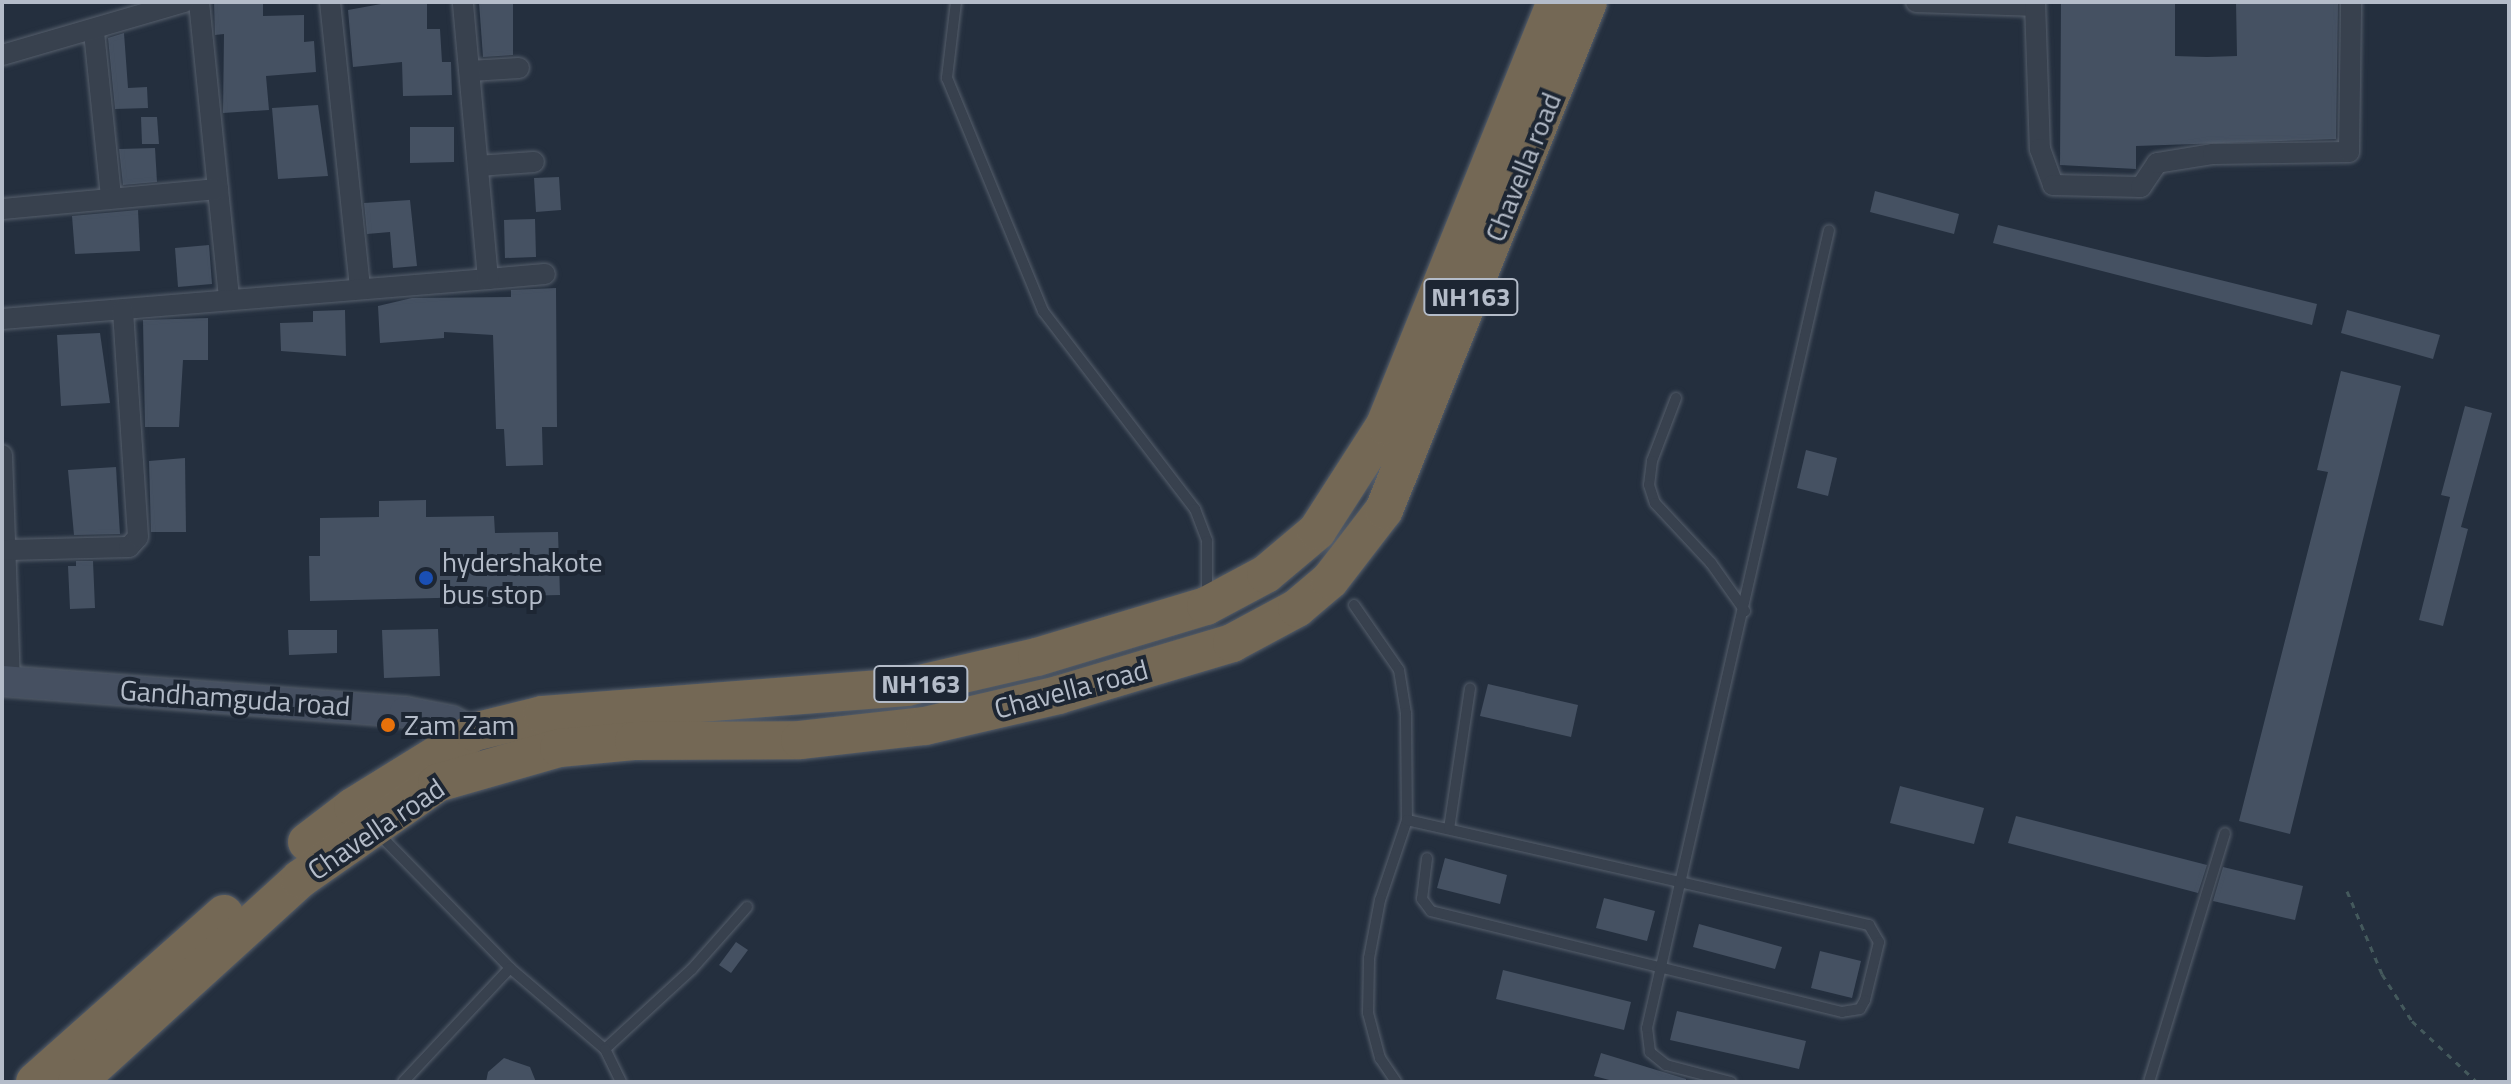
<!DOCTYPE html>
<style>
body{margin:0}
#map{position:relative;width:2511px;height:1084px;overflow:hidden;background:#242f3e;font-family:"Titillium Web",sans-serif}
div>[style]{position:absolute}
.building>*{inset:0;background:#455162}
.path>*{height:3px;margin-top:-1.5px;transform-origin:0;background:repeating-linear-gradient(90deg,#44595c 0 6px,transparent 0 12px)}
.roads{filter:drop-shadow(0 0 2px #565f6c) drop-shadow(0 0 2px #565f6c)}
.lane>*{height:10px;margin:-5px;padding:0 5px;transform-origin:5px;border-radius:5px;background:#38414e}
.street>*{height:20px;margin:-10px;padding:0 10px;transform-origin:10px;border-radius:10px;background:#38414e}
.secondary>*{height:30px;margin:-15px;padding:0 15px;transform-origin:15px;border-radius:15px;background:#465061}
.highway>*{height:38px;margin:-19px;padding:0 19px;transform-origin:19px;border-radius:19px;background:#746855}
.dots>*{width:22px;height:22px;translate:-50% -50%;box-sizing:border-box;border:4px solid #1d2633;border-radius:50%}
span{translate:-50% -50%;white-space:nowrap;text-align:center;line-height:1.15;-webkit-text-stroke:8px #1d2633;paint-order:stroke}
.shield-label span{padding:2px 6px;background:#1d2633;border:2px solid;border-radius:6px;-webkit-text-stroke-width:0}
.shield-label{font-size:26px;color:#b4bcc9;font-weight:700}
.street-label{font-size:28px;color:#b4bcc9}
.poi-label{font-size:28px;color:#b4bcc9}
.left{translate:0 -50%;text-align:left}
.frame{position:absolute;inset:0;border:4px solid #b4bcc9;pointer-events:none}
</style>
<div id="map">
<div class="building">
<div style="clip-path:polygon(214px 2px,263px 2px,263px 16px,304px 15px,304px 42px,314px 41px,316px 72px,266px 76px,269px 110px,223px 113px,224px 34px,215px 35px)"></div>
<div style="clip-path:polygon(392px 2px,427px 2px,427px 29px,440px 29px,442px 62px,451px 62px,452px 95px,403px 96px,402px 62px,353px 67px,348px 10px)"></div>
<div style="clip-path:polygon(479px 2px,513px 2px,513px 55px,483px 57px)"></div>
<div style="clip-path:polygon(2061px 2px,2175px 2px,2175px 56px,2207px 57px,2237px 56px,2236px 2px,2338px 2px,2336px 139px,2136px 146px,2136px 169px,2060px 165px)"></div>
<div style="clip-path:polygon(124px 33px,128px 88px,147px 87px,148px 108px,115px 109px,108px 38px)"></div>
<div style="clip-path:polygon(318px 105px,328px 176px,278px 179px,272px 108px)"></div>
<div style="clip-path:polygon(141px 117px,157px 117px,159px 144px,142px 144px)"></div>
<div style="clip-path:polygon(410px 127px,454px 127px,454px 162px,410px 163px)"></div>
<div style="clip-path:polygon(155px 148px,157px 182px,123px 185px,119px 149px)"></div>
<div style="clip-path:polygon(559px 177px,561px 210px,536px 212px,534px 178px)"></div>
<div style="clip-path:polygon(1875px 191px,1959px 214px,1954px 234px,1870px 212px)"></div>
<div style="clip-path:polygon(410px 200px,417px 266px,393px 268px,390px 232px,367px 234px,364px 203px)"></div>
<div style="clip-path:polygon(138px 210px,140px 251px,75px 254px,72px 216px)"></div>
<div style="clip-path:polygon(535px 219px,536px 257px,505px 258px,504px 220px)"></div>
<div style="clip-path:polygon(1998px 225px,2317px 304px,2312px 325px,1993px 243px)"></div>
<div style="clip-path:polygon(209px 245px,212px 284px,178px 287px,175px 248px)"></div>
<div style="clip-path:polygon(556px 288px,557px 427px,542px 427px,543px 465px,506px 466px,504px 429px,496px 429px,493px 335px,444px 332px,444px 338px,380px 343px,378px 306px,412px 298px,511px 297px,511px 290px)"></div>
<div style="clip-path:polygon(345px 310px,346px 356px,281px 351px,280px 323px,313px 322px,313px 311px)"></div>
<div style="clip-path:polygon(2347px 310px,2440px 335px,2433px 359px,2341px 333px)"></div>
<div style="clip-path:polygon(208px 318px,208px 360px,183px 360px,179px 427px,145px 427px,143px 320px)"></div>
<div style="clip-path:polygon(100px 333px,110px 403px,61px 406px,57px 335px)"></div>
<div style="clip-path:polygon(2341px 371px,2401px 386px,2290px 834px,2239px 821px,2328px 472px,2317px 470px)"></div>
<div style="clip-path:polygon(2465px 406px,2492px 413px,2461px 527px,2468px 529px,2443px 626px,2419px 620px,2450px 497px,2441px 495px)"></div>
<div style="clip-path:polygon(1806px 450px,1837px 458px,1828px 496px,1797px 488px)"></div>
<div style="clip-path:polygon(185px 458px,186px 532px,151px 532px,149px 461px)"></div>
<div style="clip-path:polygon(116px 467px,120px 534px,74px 535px,68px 470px)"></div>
<div style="clip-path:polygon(426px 500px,426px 517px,494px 516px,495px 533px,558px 532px,560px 595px,310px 601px,309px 556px,320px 556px,320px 518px,379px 517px,379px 501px)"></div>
<div style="clip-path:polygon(76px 561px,93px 561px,95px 608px,70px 609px,68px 566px,76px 566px)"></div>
<div style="clip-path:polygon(438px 629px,440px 676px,384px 678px,382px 630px)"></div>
<div style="clip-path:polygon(288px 630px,337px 630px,337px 653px,289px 655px)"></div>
<div style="clip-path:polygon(1488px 684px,1578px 705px,1571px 737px,1480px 716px)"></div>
<div style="clip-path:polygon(1900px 786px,1984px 808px,1974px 844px,1890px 823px)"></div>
<div style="clip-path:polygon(2016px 816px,2207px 865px,2198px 893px,2008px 843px)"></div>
<div style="clip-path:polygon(1445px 858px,1507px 875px,1500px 904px,1437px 888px)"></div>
<div style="clip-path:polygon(2223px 867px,2303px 886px,2295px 920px,2213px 901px)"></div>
<div style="clip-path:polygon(1604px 898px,1655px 911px,1647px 941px,1596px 928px)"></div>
<div style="clip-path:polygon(1699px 924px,1782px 947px,1775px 969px,1693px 947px)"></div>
<div style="clip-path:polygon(736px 942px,748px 950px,731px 973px,719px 965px)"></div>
<div style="clip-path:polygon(1820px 951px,1861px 961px,1852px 998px,1811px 988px)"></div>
<div style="clip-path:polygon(1503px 970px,1631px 1002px,1624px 1030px,1496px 999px)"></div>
<div style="clip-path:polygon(1677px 1011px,1806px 1041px,1799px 1069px,1670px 1040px)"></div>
<div style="clip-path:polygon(1601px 1053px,1686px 1079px,1686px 1082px,1617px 1082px,1594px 1076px)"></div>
<div style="clip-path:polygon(504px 1058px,530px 1067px,536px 1082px,486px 1082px,488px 1072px)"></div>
</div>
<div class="path">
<div style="left:2347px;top:891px;width:90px;rotate:67.1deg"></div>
<div style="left:2382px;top:974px;width:56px;rotate:57.4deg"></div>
<div style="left:2412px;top:1021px;width:89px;rotate:43.2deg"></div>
</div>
<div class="roads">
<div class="lane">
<div style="left:956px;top:2px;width:77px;rotate:96.8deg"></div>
<div style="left:947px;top:78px;width:252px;rotate:67.6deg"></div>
<div style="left:1043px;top:311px;width:250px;rotate:52.5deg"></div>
<div style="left:1195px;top:509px;width:34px;rotate:69deg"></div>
<div style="left:1207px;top:541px;width:55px;rotate:90deg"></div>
<div style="left:1676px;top:398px;width:67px;rotate:110.9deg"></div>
<div style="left:1652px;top:461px;width:24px;rotate:97deg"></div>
<div style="left:1649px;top:485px;width:19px;rotate:72deg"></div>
<div style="left:1655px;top:503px;width:82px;rotate:47deg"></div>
<div style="left:1711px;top:563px;width:59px;rotate:54.7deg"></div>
<div style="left:1354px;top:605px;width:79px;rotate:55.3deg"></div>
<div style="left:1399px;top:670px;width:44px;rotate:80.8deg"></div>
<div style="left:1406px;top:713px;width:107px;rotate:89.5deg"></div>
<div style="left:1407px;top:820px;width:84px;rotate:108.6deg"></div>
<div style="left:1380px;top:900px;width:59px;rotate:100.7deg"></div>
<div style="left:1369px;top:958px;width:55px;rotate:91deg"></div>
<div style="left:1368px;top:1013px;width:47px;rotate:75.1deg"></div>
<div style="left:1380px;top:1058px;width:29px;rotate:56deg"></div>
<div style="left:1407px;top:820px;width:474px;rotate:12.8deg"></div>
<div style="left:1869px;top:925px;width:20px;rotate:60deg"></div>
<div style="left:1879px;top:942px;width:60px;rotate:103.6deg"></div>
<div style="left:1865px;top:1000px;width:10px;rotate:119deg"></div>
<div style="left:1860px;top:1009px;width:18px;rotate:171deg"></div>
<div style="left:1842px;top:1012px;width:423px;rotate:-166.2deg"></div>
<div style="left:1431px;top:911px;width:15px;rotate:-127deg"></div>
<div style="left:1422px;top:899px;width:41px;rotate:-83deg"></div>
<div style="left:1449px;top:829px;width:142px;rotate:-81.5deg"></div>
<div style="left:379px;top:834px;width:187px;rotate:45.6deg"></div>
<div style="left:510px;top:968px;width:125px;rotate:40.5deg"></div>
<div style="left:605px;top:1049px;width:118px;rotate:-42.6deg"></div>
<div style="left:692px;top:969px;width:83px;rotate:-48.4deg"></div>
<div style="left:605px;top:1049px;width:37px;rotate:64deg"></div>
<div style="left:403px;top:1082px;width:156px;rotate:-46.8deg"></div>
<div style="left:1731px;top:1082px;width:67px;rotate:-165.3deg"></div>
<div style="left:1666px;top:1065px;width:21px;rotate:-141deg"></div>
<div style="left:1650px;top:1052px;width:24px;rotate:-97deg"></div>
<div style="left:1647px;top:1028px;width:818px;rotate:-77.15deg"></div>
<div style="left:2149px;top:1082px;width:260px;rotate:-73deg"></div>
</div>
<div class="street">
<div style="left:199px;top:2px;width:299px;rotate:84.2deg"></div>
<div style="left:330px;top:2px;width:288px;rotate:84deg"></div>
<div style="left:1916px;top:2px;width:119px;rotate:1.9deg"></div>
<div style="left:2035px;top:2px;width:147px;rotate:88.1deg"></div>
<div style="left:2040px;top:149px;width:38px;rotate:70deg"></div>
<div style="left:2053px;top:185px;width:88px;rotate:1.3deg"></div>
<div style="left:2141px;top:187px;width:29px;rotate:-56deg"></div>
<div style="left:2157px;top:163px;width:57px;rotate:-9.1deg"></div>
<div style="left:2213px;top:154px;width:136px;rotate:-0.8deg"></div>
<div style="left:2349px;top:152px;width:150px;rotate:-89.2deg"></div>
<div style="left:94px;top:32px;width:166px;rotate:84.1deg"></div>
<div style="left:2px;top:55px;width:190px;rotate:-16.2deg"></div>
<div style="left:470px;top:71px;width:49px;rotate:-3.5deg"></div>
<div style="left:478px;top:166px;width:56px;rotate:-4.1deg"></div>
<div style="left:2px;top:209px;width:217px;rotate:-5.3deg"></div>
<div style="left:488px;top:279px;width:57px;rotate:-5deg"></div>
<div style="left:2px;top:319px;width:488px;rotate:-4.7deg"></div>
<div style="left:488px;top:279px;width:278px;rotate:-95.2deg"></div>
<div style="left:2px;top:455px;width:227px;rotate:88deg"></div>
<div style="left:8px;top:550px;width:121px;rotate:-1.4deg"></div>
<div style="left:129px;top:547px;width:13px;rotate:-48deg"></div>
<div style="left:138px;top:537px;width:228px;rotate:-93.8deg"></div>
</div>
<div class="secondary">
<div style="left:2px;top:681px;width:404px;rotate:4.4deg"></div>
<div style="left:405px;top:712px;width:47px;rotate:11.1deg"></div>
<div style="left:451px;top:721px;width:25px;rotate:26deg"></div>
<div style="left:474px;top:732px;width:17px;rotate:57deg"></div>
</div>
<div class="highway">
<div style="left:307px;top:842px;width:58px;rotate:-37.3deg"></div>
<div style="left:353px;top:807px;width:142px;rotate:-31.8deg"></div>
<div style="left:474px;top:732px;width:71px;rotate:-13.8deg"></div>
<div style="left:543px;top:715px;width:365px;rotate:-4.4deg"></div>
<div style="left:907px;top:687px;width:133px;rotate:-13deg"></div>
<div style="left:1037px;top:657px;width:177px;rotate:-16.8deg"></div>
<div style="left:1206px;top:606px;width:68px;rotate:-28.1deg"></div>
<div style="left:1266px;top:574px;width:67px;rotate:-40.1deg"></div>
<div style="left:1317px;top:531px;width:126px;rotate:-57.3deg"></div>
<div style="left:1385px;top:425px;width:456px;rotate:-68deg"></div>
<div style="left:35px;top:1082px;width:253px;rotate:-41.6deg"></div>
<div style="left:77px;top:1082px;width:302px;rotate:-42.3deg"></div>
<div style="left:300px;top:879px;width:167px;rotate:-35deg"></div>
<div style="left:437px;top:783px;width:127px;rotate:-16deg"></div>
<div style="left:559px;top:748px;width:75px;rotate:-5.3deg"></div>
<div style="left:634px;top:741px;width:166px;rotate:-0.3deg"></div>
<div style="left:800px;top:740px;width:126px;rotate:-6.4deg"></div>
<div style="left:925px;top:726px;width:137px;rotate:-13.1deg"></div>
<div style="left:1058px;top:695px;width:182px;rotate:-16.6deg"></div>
<div style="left:1232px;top:643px;width:74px;rotate:-28.3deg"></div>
<div style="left:1297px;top:608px;width:43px;rotate:-40.3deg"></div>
<div style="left:1330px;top:580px;width:88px;rotate:-52.4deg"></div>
<div style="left:1384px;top:510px;width:547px;rotate:-68.12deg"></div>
</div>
</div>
<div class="dots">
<div style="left:426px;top:578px;background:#1a4fb4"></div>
<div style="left:388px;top:725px;background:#e8710a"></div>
</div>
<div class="shield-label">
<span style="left:1471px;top:297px">NH163</span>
<span style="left:921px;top:684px">NH163</span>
</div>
<div class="street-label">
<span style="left:1523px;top:167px;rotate:-68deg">Chavella road</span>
<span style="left:1071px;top:689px;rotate:-15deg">Chavella road</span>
<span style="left:235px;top:698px;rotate:4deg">Gandhamguda road</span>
<span style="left:376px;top:829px;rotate:-34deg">Chavella road</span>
</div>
<div class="poi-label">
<span class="left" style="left:442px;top:578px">hydershakote<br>bus stop</span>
<span class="left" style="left:404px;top:725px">Zam Zam</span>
</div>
<div class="frame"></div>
</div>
